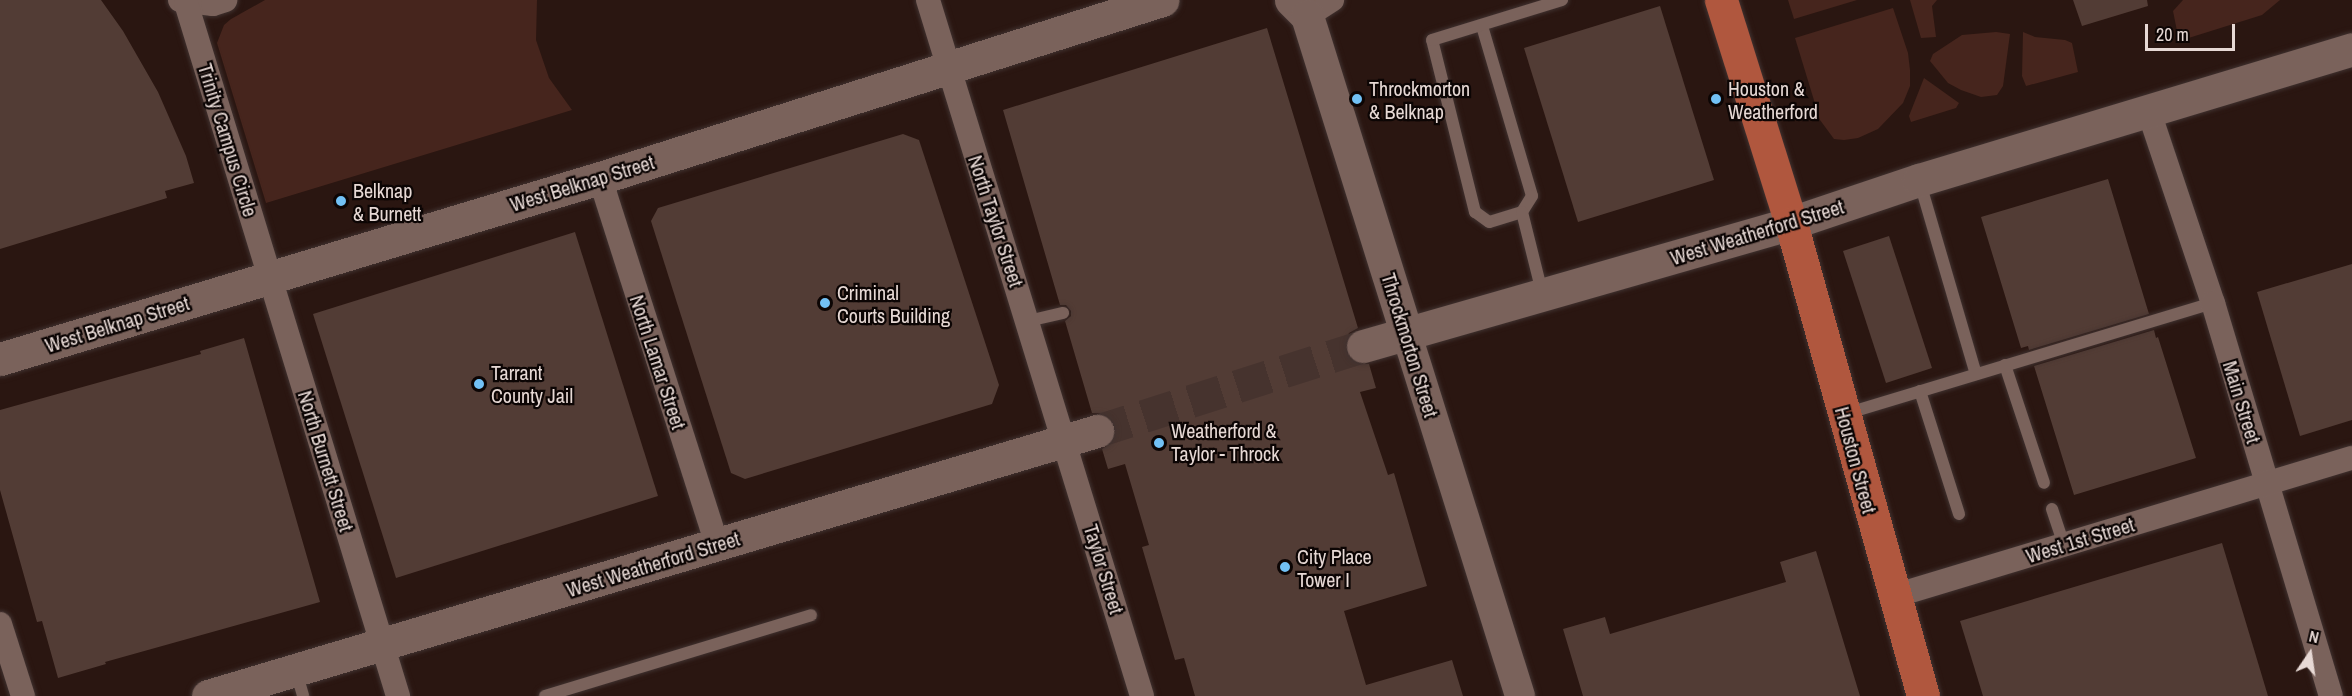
<!DOCTYPE html>
<style>
body{margin:0}
#map{position:relative;width:2352px;height:696px;overflow:hidden;background:#2a1611;font-family:"Archivo Narrow",sans-serif}
div>[style]{position:absolute}
.green>*{inset:0;background:#46251d}
.building>*{inset:0;background:#523c35}
.secondary-tunnel>*{height:33px;margin-top:-16.5px;transform-origin:0;background:repeating-linear-gradient(90deg,#46332e 0 33px,transparent 0 49px)}
.roads{filter:drop-shadow(0 0 2px #403230) drop-shadow(0 0 2px #403230)}
.service>*{height:12px;margin:-6px;padding:0 6px;transform-origin:6px;border-radius:6px;background:#7a625b}
.minor>*{height:24px;margin:-12px;padding:0 12px;transform-origin:12px;border-radius:12px;background:#7a625b}
.tertiary>*{height:30px;margin:-15px;padding:0 15px;transform-origin:15px;border-radius:15px;background:#7a625b}
.secondary>*{height:33px;margin:-16.5px;padding:0 16.5px;transform-origin:16.5px;border-radius:16.5px;background:#7a625b}
.primary>*{height:33px;margin:-16.5px;padding:0 16.5px;transform-origin:16.5px;border-radius:16.5px;background:#b0573e}
.dots>*{width:16px;height:16px;translate:-50% -50%;box-sizing:border-box;border:3px solid #0c0504;border-radius:50%}
span{translate:-50% -50%;white-space:nowrap;text-align:center;line-height:1.15;-webkit-text-stroke:4.5px #0c0504;paint-order:stroke}
.poi-label{font-size:20px;color:#e7d9d5}
.left{translate:0 -50%;text-align:left}
.street-label{font-size:20px;color:#e7d9d5}
.north{position:absolute;left:2280px;top:624px;width:60px;height:60px;-webkit-text-stroke:4px #0c0504;paint-order:stroke;rotate:13deg;font-size:16px;font-weight:700;line-height:24px;text-align:center;color:#e7d9d5}
.north::after{content:'';display:block;margin:auto;width:21px;height:27px;background:#e7d9d5;clip-path:polygon(50% 0,100% 100%,50% 72%,0 100%)}
.scale{position:absolute;left:2145px;top:24px;width:90px;height:27px;box-sizing:border-box;border:3px solid #e7d9d5;border-top:0;padding-left:8px;font-size:18px;line-height:21px;white-space:nowrap;color:#e7d9d5;-webkit-text-stroke:4px #0c0504;paint-order:stroke}
</style>
<div id="map">
<div class="green">
<div style="clip-path:polygon(265px 0,537px 0,536px 40px,549px 78px,572px 110px,266px 203px,217px 43px,224px 25px,231px 19px)"></div>
<div style="clip-path:polygon(1788px 0,1857px 0,1794px 19px)"></div>
<div style="clip-path:polygon(1910px 0,1937px 0,1932px 6px,1936px 37px,1921px 38px)"></div>
<div style="clip-path:polygon(2183px 0,2280px 0,2262px 15px,2179px 41px,2173px 11px)"></div>
<div style="clip-path:polygon(1893px 8px,1908px 53px,1910px 70px,1910px 86px,1903px 103px,1878px 129px,1858px 138px,1844px 140px,1834px 139px,1820px 120px,1795px 38px)"></div>
<div style="clip-path:polygon(1996px 32px,2010px 34px,2003px 86px,1997px 95px,1981px 97px,1961px 90px,1948px 83px,1930px 61px,1933px 54px,1962px 35px)"></div>
<div style="clip-path:polygon(2023px 32px,2035px 37px,2065px 40px,2072px 43px,2078px 72px,2026px 86px,2022px 76px)"></div>
<div style="clip-path:polygon(1924px 78px,1959px 103px,1956px 108px,1911px 122px,1909px 116px)"></div>
</div>
<div class="building">
<div style="clip-path:polygon(0 0,101px 0,123px 31px,158px 92px,186px 156px,194px 183px,165px 191px,167px 198px,0 249px)"></div>
<div style="clip-path:polygon(2073px 0,2147px 0,2148px 6px,2082px 26px)"></div>
<div style="clip-path:polygon(1660px 6px,1714px 180px,1578px 222px,1524px 48px)"></div>
<div style="clip-path:polygon(1267px 28px,1358px 328px,1349px 333px,1345px 342px,1345px 351px,1350px 360px,1359px 364px,1369px 364px,1376px 388px,1360px 392px,1388px 475px,1394px 473px,1427px 586px,1344px 611px,1366px 685px,1452px 660px,1463px 696px,1195px 696px,1184px 658px,1175px 660px,1142px 547px,1149px 545px,1125px 464px,1108px 469px,1102px 449px,1111px 443px,1115px 436px,1115px 426px,1109px 417px,1101px 413px,1092px 413px,1065px 321px,1071px 316px,1071px 311px,1066px 305px,1060px 305px,1003px 110px)"></div>
<div style="clip-path:polygon(903px 134px,919px 140px,999px 385px,992px 404px,745px 479px,731px 473px,651px 221px,658px 208px)"></div>
<div style="clip-path:polygon(2108px 179px,2149px 314px,2029px 350px,2028px 346px,2021px 348px,1981px 217px)"></div>
<div style="clip-path:polygon(575px 232px,658px 496px,396px 578px,313px 314px)"></div>
<div style="clip-path:polygon(1889px 236px,1932px 368px,1886px 383px,1843px 251px)"></div>
<div style="clip-path:polygon(2352px 264px,2352px 420px,2300px 436px,2257px 292px)"></div>
<div style="clip-path:polygon(2154px 330px,2156px 338px,2158px 337px,2196px 458px,2074px 495px,2034px 366px)"></div>
<div style="clip-path:polygon(244px 338px,320px 602px,105px 662px,106px 664px,58px 678px,42px 621px,37px 622px,0 490px,0 410px,201px 354px,200px 351px)"></div>
<div style="clip-path:polygon(2222px 543px,2268px 696px,1983px 696px,1960px 621px)"></div>
<div style="clip-path:polygon(1816px 551px,1860px 696px,1583px 696px,1563px 629px,1605px 617px,1610px 634px,1786px 582px,1780px 562px)"></div>
</div>
<div class="secondary-tunnel">
<div style="left:1097px;top:431px;width:279px;rotate:-17.7deg"></div>
</div>
<div class="roads">
<div class="service">
<div style="left:1482px;top:26px;width:177px;rotate:73.6deg"></div>
<div style="left:1532px;top:196px;width:19px;rotate:122deg"></div>
<div style="left:1522px;top:212px;width:34px;rotate:163deg"></div>
<div style="left:1489px;top:222px;width:17px;rotate:-144deg"></div>
<div style="left:1475px;top:212px;width:177px;rotate:-104deg"></div>
<div style="left:1432px;top:40px;width:136px;rotate:-17.1deg"></div>
<div style="left:1920px;top:183px;width:199px;rotate:73.7deg"></div>
<div style="left:1522px;top:212px;width:82px;rotate:76deg"></div>
<div style="left:1028px;top:321px;width:36px;rotate:-13deg"></div>
<div style="left:2005px;top:365px;width:124px;rotate:71.7deg"></div>
<div style="left:1920px;top:391px;width:129px;rotate:72.4deg"></div>
<div style="left:1845px;top:414px;width:384px;rotate:-16.8deg"></div>
<div style="left:2052px;top:509px;width:41px;rotate:71.6deg"></div>
<div style="left:296px;top:671px;width:26px;rotate:74deg"></div>
<div style="left:545px;top:696px;width:278px;rotate:-16.9deg"></div>
</div>
<div class="minor">
<div style="left:180px;top:0;width:33px;rotate:7deg"></div>
<div style="left:213px;top:4px;width:13px;rotate:-18deg"></div>
<div style="left:928px;top:0;width:728px;rotate:72.91deg"></div>
<div style="left:186px;top:3px;width:725px;rotate:72.99deg"></div>
<div style="left:1307px;top:16px;width:30px;rotate:-33deg"></div>
<div style="left:2148px;top:109px;width:205px;rotate:71.5deg"></div>
<div style="left:2213px;top:303px;width:410px;rotate:73.3deg"></div>
<div style="left:600px;top:178px;width:385px;rotate:72.3deg"></div>
<div style="left:1894px;top:596px;width:478px;rotate:-16.8deg"></div>
<div style="left:0;top:624px;width:76px;rotate:72.3deg"></div>
</div>
<div class="tertiary">
<div style="left:1406px;top:332px;width:381px;rotate:72.6deg"></div>
</div>
<div class="secondary">
<div style="left:1291px;top:0;width:23px;rotate:45deg"></div>
<div style="left:1307px;top:16px;width:331px;rotate:72.6deg"></div>
<div style="left:1363px;top:346px;width:445px;rotate:-16deg"></div>
<div style="left:1791px;top:223px;width:135px;rotate:-18.6deg"></div>
<div style="left:1919px;top:180px;width:452px;rotate:-16.8deg"></div>
<div style="left:0;top:359px;width:627px;rotate:-16.79deg"></div>
<div style="left:600px;top:178px;width:590px;rotate:-17.57deg"></div>
<div style="left:208px;top:696px;width:928px;rotate:-16.6deg"></div>
</div>
<div class="primary">
<div style="left:1721px;top:0;width:234px;rotate:72.6deg"></div>
<div style="left:1791px;top:223px;width:491px;rotate:74.4deg"></div>
</div>
</div>
<div class="dots">
<div style="left:1357px;top:99px;background:#72c1f5"></div>
<div style="left:1716px;top:99px;background:#72c1f5"></div>
<div style="left:341px;top:201px;background:#72c1f5"></div>
<div style="left:825px;top:303px;background:#72c1f5"></div>
<div style="left:479px;top:384px;background:#72c1f5"></div>
<div style="left:1159px;top:443px;background:#72c1f5"></div>
<div style="left:1285px;top:567px;background:#72c1f5"></div>
</div>
<div class="poi-label">
<span class="left" style="left:1369px;top:100px">Throckmorton<br>&amp; Belknap</span>
<span class="left" style="left:1728px;top:100px">Houston &amp;<br>Weatherford</span>
<span class="left" style="left:353px;top:202px">Belknap<br>&amp; Burnett</span>
<span class="left" style="left:837px;top:304px">Criminal<br>Courts Building</span>
<span class="left" style="left:491px;top:384px">Tarrant<br>County Jail</span>
<span class="left" style="left:1171px;top:442px">Weatherford &amp;<br>Taylor - Throck</span>
<span class="left" style="left:1297px;top:568px">City Place<br>Tower I</span>
</div>
<div class="street-label">
<span style="left:228px;top:140px;rotate:73deg">Trinity Campus Circle</span>
<span style="left:582px;top:183px;rotate:-17deg">West Belknap Street</span>
<span style="left:996px;top:221px;rotate:72deg">North Taylor Street</span>
<span style="left:1757px;top:232px;rotate:-17deg">West Weatherford Street</span>
<span style="left:117px;top:324px;rotate:-17deg">West Belknap Street</span>
<span style="left:1410px;top:345px;rotate:73deg">Throckmorton Street</span>
<span style="left:658px;top:362px;rotate:72deg">North Lamar Street</span>
<span style="left:2242px;top:402px;rotate:73deg">Main Street</span>
<span style="left:1856px;top:460px;rotate:75deg">Houston Street</span>
<span style="left:326px;top:461px;rotate:73deg">North Burnett Street</span>
<span style="left:2080px;top:540px;rotate:-17deg">West 1st Street</span>
<span style="left:653px;top:564px;rotate:-17deg">West Weatherford Street</span>
<span style="left:1104px;top:569px;rotate:73deg">Taylor Street</span>
</div>
<div class="north">N</div>
<div class="scale">20 m</div>
</div>
